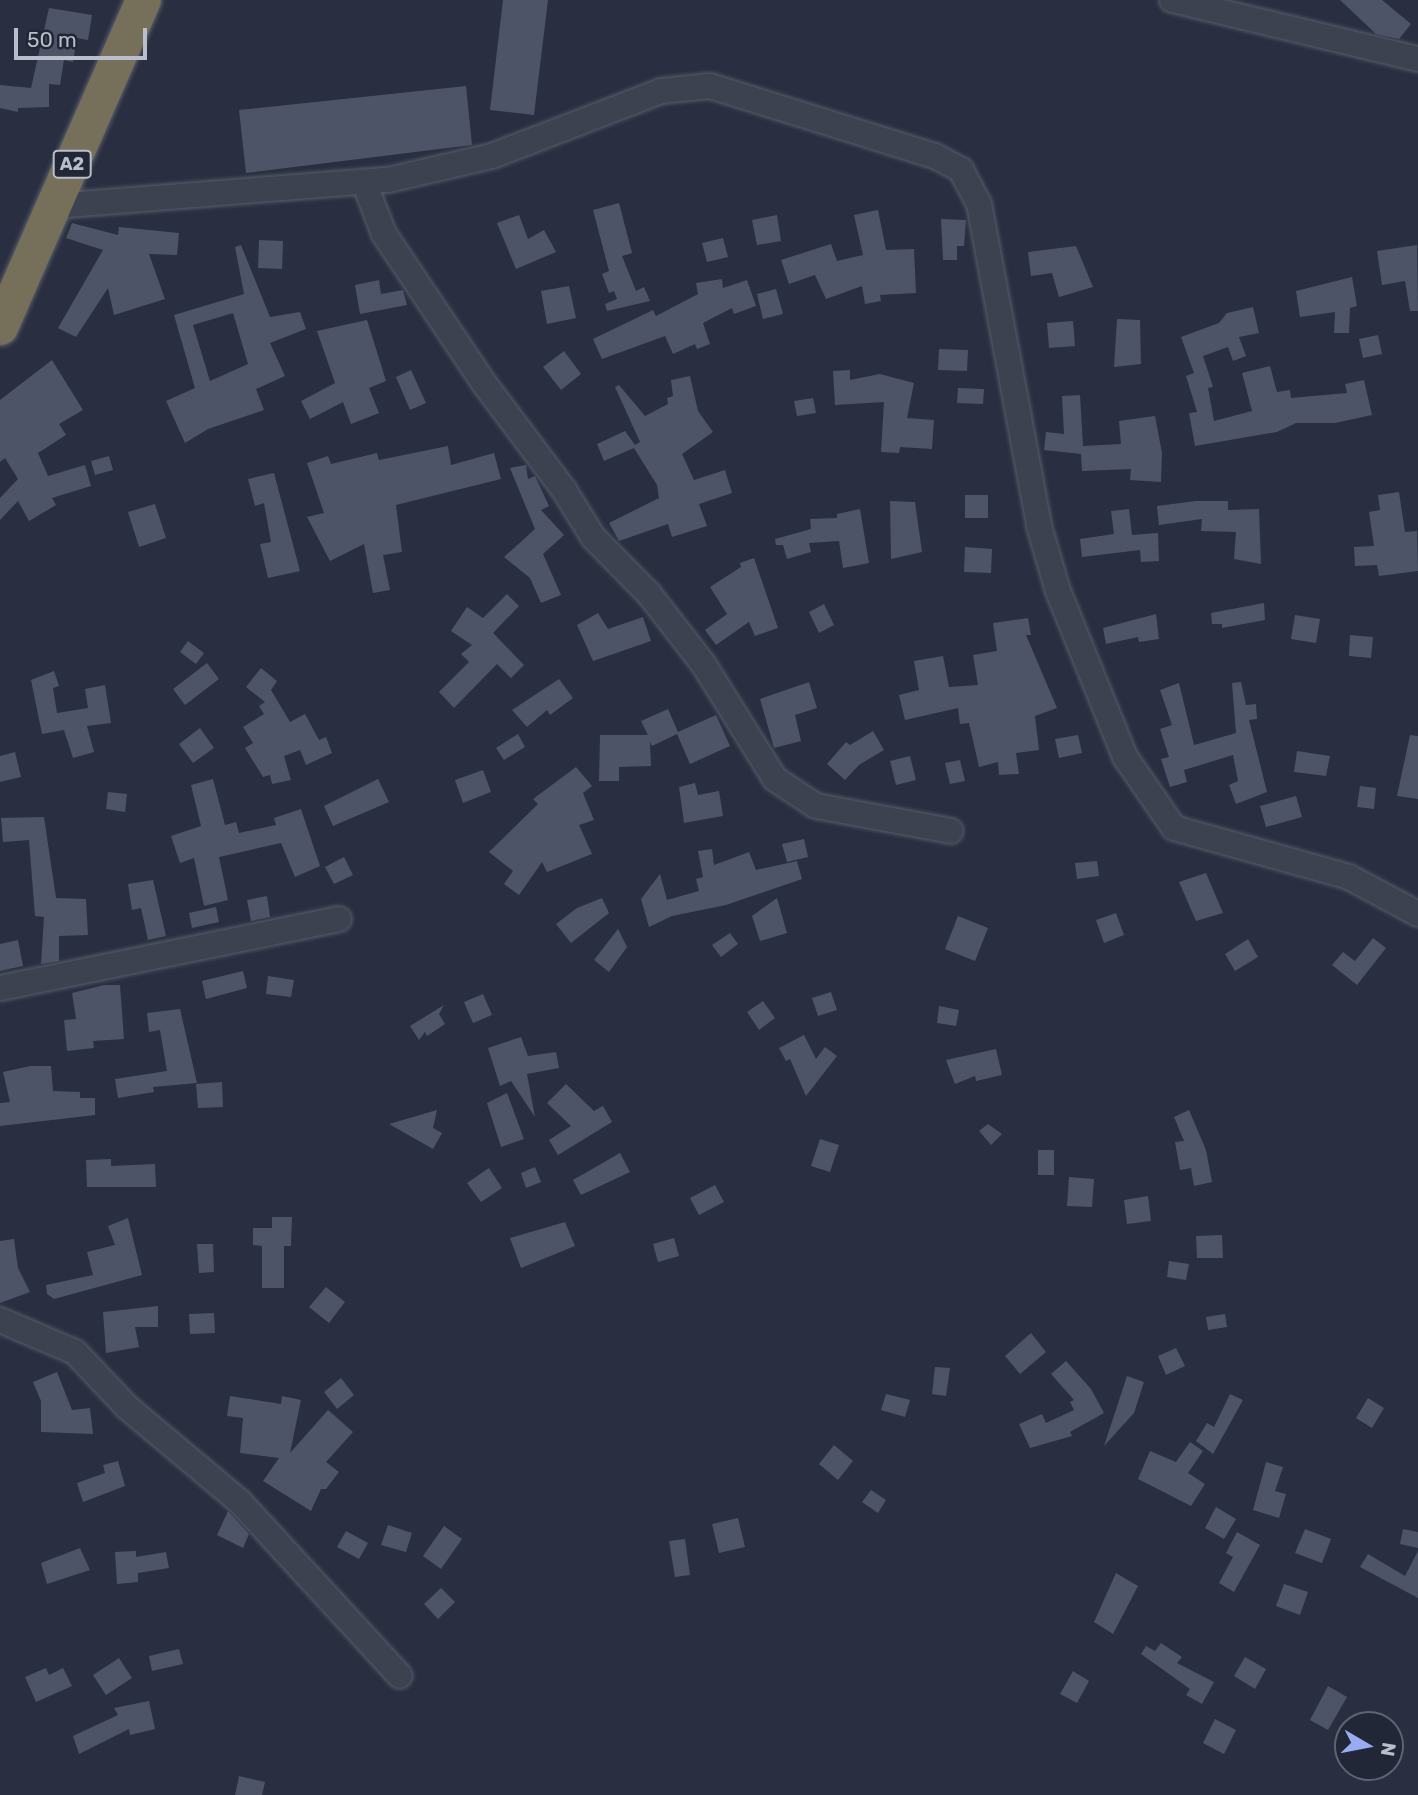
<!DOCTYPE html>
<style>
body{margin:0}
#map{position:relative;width:1418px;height:1795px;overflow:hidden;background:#292f40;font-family:Rubik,sans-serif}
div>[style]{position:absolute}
.building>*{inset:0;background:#4d5467}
.roads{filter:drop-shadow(0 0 2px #585d6b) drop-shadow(0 0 2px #585d6b)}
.minor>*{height:24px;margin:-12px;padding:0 12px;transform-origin:12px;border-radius:12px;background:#3d4250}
.highway>*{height:35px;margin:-17.5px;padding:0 17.5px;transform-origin:17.5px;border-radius:17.5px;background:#766f5a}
span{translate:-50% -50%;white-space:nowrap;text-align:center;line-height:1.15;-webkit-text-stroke:5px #212736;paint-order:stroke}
.shield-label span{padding:2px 5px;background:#212736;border:2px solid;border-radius:5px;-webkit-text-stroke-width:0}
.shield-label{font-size:18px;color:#babeca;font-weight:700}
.north{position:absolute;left:1334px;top:1711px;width:70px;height:70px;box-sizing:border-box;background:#212736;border:2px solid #5e6371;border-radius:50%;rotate:100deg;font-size:19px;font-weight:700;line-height:28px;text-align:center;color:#babeca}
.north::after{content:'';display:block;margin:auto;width:24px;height:32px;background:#98adf1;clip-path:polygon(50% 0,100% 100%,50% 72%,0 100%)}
.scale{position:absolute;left:14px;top:28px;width:133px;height:32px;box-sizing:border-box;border:4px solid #babeca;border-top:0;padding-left:9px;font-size:21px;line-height:24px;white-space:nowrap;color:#babeca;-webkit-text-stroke:5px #212736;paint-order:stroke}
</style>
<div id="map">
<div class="building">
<div style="clip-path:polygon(503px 0,548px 0,534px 115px,490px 110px)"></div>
<div style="clip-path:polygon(1340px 0,1382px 0,1411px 24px,1399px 39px,1376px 34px)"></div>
<div style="clip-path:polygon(49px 8px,92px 15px,88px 40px,77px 38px,73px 62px,64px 60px,60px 85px,49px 84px,49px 107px,18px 108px,18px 112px,0 108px,0 85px,31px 88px)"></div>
<div style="clip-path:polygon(466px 86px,472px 145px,246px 173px,239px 110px)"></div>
<div style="clip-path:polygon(619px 203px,632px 253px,622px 256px,636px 291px,644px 287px,650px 301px,607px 311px,605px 304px,617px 299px,614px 291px,609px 293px,602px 274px,609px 271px,593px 210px)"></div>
<div style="clip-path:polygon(878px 210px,886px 250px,914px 249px,916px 293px,880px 295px,881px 301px,865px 304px,862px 286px,826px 299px,815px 275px,789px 284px,781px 260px,831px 244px,837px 261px,863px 255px,854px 215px)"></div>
<div style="clip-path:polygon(519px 215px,528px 239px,544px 230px,556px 252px,516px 269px,497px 223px)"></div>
<div style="clip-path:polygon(777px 215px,781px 241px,757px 245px,752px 220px)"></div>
<div style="clip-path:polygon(941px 219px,966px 220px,964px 246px,957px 246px,957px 260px,943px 260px)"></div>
<div style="clip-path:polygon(72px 223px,118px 235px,119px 227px,179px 233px,177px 255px,149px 254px,165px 299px,114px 315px,108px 288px,76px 337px,58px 328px,103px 250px,66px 238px)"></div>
<div style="clip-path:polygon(723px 238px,728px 257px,707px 262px,702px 243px)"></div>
<div style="clip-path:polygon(259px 240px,283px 241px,282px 269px,258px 268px)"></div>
<div style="clip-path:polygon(evenodd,241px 245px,270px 317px,300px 312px,306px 329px,270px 343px,285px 376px,256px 389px,264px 410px,208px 429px,185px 443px,166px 401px,195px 388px,174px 315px,244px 294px,235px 247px,241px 245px,233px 313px,248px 364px,210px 381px,193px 325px,233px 313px)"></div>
<div style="clip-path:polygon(1417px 245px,1418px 311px,1410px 311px,1405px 281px,1382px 285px,1377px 251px)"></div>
<div style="clip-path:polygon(1076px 246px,1093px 287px,1059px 297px,1052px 273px,1031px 276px,1028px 252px)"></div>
<div style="clip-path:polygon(1352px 277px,1357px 306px,1350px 308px,1349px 333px,1334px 333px,1335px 312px,1300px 317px,1296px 291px)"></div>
<div style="clip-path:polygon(722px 279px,723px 288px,747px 280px,756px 306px,734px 314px,732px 308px,703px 323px,710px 344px,697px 349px,695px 344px,673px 354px,665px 336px,602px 359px,593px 339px,653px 310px,656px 316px,698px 294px,696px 283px)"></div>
<div style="clip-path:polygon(379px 280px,381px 294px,403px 290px,407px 305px,360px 314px,355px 285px)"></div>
<div style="clip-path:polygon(569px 286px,576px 318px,547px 324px,541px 291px)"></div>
<div style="clip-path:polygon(776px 289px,783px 314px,763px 319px,757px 294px)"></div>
<div style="clip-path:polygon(1253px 307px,1259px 333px,1239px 337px,1246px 356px,1233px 361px,1228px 347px,1203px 356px,1213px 387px,1208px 388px,1214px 421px,1252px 411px,1242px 373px,1270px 366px,1277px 392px,1290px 390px,1291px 398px,1347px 393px,1345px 384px,1364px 380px,1372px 415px,1335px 423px,1296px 423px,1277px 432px,1195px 446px,1189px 413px,1197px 412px,1186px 376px,1194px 373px,1181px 337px,1219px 323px,1227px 313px)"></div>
<div style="clip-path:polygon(1117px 319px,1140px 320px,1141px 364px,1114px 367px)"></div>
<div style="clip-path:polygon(367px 320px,386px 381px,369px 388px,379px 413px,351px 424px,343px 402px,310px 419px,301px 401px,335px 383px,317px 331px)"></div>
<div style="clip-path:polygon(1073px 321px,1075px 346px,1049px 348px,1047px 323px)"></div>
<div style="clip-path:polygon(1378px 335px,1382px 354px,1363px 358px,1359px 339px)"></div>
<div style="clip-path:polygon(939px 349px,968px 350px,967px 371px,938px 370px)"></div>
<div style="clip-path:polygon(564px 351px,581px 374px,561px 390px,543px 367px)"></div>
<div style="clip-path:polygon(52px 360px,83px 410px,59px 424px,66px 435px,38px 453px,48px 476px,85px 465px,91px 486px,52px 498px,56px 505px,29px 521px,18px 501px,0 520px,0 498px,18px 479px,5px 458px,0 462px,0 400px)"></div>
<div style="clip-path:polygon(411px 370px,426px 403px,410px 410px,396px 377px)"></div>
<div style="clip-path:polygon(850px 370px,850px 380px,880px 374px,914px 383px,907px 418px,934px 420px,932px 449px,900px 447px,899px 453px,881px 452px,884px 402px,835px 405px,833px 371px)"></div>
<div style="clip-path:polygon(690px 376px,698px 411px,713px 432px,682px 454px,694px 480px,725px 470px,732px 493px,699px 504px,707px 526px,672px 537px,668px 524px,619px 541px,609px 523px,659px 498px,657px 485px,634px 448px,604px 461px,597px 444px,625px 431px,635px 445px,640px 442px,615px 387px,619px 385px,645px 416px,668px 404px,667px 398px,673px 396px,671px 380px)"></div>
<div style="clip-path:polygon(958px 388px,984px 389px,983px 404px,957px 403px)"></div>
<div style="clip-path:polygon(1080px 395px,1083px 446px,1121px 444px,1119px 421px,1155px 416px,1162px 453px,1161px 482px,1130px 480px,1131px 469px,1082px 471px,1081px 454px,1044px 450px,1046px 432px,1064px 434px,1062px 396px)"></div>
<div style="clip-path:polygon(813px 398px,816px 413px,797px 416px,794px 401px)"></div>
<div style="clip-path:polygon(448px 446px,451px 465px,494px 453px,501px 479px,396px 505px,402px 552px,383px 555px,390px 590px,373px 593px,364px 544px,330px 561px,307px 517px,324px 513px,307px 463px,328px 456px,331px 464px,377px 453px,379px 460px)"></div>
<div style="clip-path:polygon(109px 456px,113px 470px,95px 475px,91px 461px)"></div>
<div style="clip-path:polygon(526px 465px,528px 479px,535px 476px,549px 506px,541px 510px,564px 535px,543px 554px,561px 595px,541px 603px,530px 578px,504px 557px,535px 529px,510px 468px)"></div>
<div style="clip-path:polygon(274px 473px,300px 571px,268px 578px,260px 544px,271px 542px,264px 503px,255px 506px,248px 479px)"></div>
<div style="clip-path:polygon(1399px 492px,1405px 532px,1417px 531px,1418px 571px,1379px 576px,1377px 565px,1355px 566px,1354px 547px,1374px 546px,1369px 512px,1380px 510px,1378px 495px)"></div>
<div style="clip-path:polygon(965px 495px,988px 495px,988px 518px,965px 518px)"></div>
<div style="clip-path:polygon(890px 501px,915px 502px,922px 552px,891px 559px)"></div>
<div style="clip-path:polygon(1196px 501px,1228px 501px,1228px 510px,1259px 509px,1261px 564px,1234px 559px,1236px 532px,1201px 531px,1202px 519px,1159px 525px,1157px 506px)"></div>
<div style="clip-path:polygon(155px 504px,166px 538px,139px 547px,128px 512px)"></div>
<div style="clip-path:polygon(860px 509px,869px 563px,843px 568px,839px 541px,809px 543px,811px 552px,787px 559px,783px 545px,776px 545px,775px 539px,811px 529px,810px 519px,837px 518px,837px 514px)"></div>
<div style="clip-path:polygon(1129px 509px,1132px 535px,1158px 533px,1159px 561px,1141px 562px,1140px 550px,1082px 557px,1080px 539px,1114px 534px,1111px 511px)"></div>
<div style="clip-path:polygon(965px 547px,992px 549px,991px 573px,964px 572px)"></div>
<div style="clip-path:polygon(754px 558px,778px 628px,755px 636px,749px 622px,716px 645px,705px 630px,727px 614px,710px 587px,741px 567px,740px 563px)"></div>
<div style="clip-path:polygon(507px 594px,519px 606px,493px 633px,524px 665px,511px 678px,497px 664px,454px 708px,439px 692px,469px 662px,461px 654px,472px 645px,451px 631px,467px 607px,483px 618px)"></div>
<div style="clip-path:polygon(1264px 603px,1265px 620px,1222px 628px,1222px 624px,1212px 624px,1211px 613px)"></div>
<div style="clip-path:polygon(824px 604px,834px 625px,819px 633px,809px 612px)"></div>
<div style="clip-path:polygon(598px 613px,608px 629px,643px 617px,651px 641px,593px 661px,577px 625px)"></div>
<div style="clip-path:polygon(1156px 614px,1159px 639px,1139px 642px,1138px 637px,1106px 644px,1103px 628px)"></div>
<div style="clip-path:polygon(1295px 615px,1320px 619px,1316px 643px,1291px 639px)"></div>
<div style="clip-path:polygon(1028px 618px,1031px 635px,1026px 635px,1057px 708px,1035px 716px,1039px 750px,1016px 753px,1019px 774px,999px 775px,998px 762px,979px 767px,969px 723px,960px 724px,958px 708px,905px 720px,899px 695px,919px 690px,914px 661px,943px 656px,949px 687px,978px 685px,973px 655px,997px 651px,993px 623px)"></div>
<div style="clip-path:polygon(1350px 635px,1373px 637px,1371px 658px,1349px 656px)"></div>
<div style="clip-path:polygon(188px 641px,204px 653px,196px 664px,180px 652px)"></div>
<div style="clip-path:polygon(207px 663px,219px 679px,185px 705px,173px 689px)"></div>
<div style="clip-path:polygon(261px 668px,277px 681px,271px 690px,290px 722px,305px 714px,319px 740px,326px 737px,332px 753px,306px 765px,300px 750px,284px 756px,291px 780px,272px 784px,270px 775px,263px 777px,245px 748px,253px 743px,243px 727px,264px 714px,259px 706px,265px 702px,246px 687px)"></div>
<div style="clip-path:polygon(54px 671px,59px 686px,53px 688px,57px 713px,88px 708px,85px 689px,105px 685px,111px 723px,87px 726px,94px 752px,73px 758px,64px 730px,42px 734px,31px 680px)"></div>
<div style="clip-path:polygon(559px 679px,573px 698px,550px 715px,547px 710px,527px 727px,512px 710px)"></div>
<div style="clip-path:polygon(809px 682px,817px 708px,795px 715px,801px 741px,774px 748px,760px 699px)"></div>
<div style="clip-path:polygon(1241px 682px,1246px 705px,1256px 704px,1257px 719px,1249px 720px,1267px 792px,1236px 804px,1229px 785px,1238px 781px,1233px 755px,1184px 770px,1187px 782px,1170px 787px,1161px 759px,1169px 757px,1160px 729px,1172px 725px,1160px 690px,1179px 683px,1194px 745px,1236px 733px,1232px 683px)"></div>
<div style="clip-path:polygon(668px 709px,678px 732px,716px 715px,730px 746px,690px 764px,677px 734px,652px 746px,650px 742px,651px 766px,619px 767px,619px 781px,599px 781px,600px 735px,648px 735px,641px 721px)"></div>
<div style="clip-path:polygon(200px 728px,214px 748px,193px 763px,179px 744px)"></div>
<div style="clip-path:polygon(873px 731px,884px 750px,859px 765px,845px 780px,827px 764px,846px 742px,850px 745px)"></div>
<div style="clip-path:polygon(518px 734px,525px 747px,504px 760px,496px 748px)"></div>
<div style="clip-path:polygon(1078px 735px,1082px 753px,1059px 758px,1055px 739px)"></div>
<div style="clip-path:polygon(1410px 735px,1418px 736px,1418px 799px,1397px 796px)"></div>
<div style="clip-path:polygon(1297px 751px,1330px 756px,1326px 776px,1294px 772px)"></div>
<div style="clip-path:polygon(15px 752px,21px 777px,0 782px,0 756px)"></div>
<div style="clip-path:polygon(910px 756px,916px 780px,896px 785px,890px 761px)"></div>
<div style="clip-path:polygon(960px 760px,965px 781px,950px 784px,945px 763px)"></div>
<div style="clip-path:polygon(576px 767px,592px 786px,583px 793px,594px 820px,579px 825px,592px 854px,547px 872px,542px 862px,519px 895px,504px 884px,513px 871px,489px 852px,538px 804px,533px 799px)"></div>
<div style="clip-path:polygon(483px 770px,491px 792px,463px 803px,455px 780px)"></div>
<div style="clip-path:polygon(213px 779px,225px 825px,236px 822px,239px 833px,276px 825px,274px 818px,301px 809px,320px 866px,295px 877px,281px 843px,219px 857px,228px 900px,204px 906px,194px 858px,180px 863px,171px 836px,201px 826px,191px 785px)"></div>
<div style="clip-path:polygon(378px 779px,389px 802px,333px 826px,324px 806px)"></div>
<div style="clip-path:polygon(695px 783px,698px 795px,719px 791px,723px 816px,684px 823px,679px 787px)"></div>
<div style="clip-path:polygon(1360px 786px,1376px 788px,1374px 809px,1357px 807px)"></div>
<div style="clip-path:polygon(108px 792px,127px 794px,125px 812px,106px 809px)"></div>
<div style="clip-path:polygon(1296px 796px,1302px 817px,1266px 827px,1260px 806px)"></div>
<div style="clip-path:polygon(44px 817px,56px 898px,86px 899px,88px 935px,59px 936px,59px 961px,41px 964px,44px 917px,35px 916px,29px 840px,3px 842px,1px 818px)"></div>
<div style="clip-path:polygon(804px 839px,808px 857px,787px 862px,782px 844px)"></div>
<div style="clip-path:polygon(712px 849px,714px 865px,749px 852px,756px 870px,797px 861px,802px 879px,726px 905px,672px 916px,649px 927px,641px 899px,660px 874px,667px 900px,699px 891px,696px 879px,703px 877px,698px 851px)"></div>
<div style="clip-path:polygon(344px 857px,353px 875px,334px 884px,325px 867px)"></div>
<div style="clip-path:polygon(1097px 861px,1099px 876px,1077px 879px,1075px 863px)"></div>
<div style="clip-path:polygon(1206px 873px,1223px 913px,1196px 921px,1179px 882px)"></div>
<div style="clip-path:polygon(153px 880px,166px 936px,148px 940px,141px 908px,132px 910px,128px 884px)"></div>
<div style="clip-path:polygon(267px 896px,270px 917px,251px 921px,247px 900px)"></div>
<div style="clip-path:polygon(602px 898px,609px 913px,571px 943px,556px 924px,577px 908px)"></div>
<div style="clip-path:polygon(777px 898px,787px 933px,760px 941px,752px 916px)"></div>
<div style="clip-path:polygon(216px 907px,219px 922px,192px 928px,189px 913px)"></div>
<div style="clip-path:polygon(1116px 913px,1124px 935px,1104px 943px,1096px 920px)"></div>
<div style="clip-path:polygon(958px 916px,988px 928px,975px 961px,945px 949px)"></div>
<div style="clip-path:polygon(618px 929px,627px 947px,609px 972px,594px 960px)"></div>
<div style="clip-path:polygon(730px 933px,738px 944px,721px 957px,712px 945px)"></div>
<div style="clip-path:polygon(1373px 938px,1386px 948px,1357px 985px,1332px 965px,1343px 952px,1355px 961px)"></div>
<div style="clip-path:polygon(1248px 939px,1258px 957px,1235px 971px,1225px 954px)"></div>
<div style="clip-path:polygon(18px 940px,23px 966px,0 971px,0 944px)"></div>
<div style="clip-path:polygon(243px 971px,247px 988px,206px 999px,202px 981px)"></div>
<div style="clip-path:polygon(268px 976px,294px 980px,291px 997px,266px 994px)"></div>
<div style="clip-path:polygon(104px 985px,120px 985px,124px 1039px,93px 1041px,94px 1048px,67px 1051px,64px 1020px,76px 1019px,72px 993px)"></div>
<div style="clip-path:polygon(831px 992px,837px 1010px,818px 1016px,812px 998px)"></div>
<div style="clip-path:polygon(483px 994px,492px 1015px,473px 1023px,464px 1002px)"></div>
<div style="clip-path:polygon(763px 1001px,775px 1018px,759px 1030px,747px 1012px)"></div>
<div style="clip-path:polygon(444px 1005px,439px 1014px,445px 1024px,427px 1036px,425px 1032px,419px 1040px,410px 1026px)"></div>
<div style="clip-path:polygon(939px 1006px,959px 1010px,956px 1026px,937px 1023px)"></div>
<div style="clip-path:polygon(180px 1009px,197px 1083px,153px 1087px,154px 1092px,118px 1098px,115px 1079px,167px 1071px,160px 1030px,149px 1032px,147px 1013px)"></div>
<div style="clip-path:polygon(804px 1035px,816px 1059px,825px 1047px,837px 1056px,806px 1096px,790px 1059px,786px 1061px,779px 1048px)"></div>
<div style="clip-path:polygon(521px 1037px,528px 1056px,556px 1052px,559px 1068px,527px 1074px,535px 1117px,511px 1081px,500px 1086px,488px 1048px)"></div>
<div style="clip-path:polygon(996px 1049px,1002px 1075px,976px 1081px,975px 1076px,955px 1084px,946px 1060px)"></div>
<div style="clip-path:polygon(30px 1066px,51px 1066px,53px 1091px,80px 1092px,80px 1098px,95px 1098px,95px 1115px,0 1126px,0 1103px,10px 1102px,3px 1072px)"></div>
<div style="clip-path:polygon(222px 1082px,223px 1107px,198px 1108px,196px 1084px)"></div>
<div style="clip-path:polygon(566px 1084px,594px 1111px,603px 1106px,612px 1122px,558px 1155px,549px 1140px,571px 1126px,547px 1103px)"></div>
<div style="clip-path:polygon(507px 1093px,524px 1139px,501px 1147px,487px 1103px)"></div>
<div style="clip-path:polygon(437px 1110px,433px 1128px,442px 1133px,433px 1149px,389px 1124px)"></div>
<div style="clip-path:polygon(1189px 1110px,1206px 1150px,1212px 1182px,1194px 1186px,1191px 1168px,1180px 1170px,1175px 1142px,1184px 1141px,1174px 1117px)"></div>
<div style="clip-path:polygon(988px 1124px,1002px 1134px,991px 1145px,979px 1131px)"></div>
<div style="clip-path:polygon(820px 1139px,839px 1145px,830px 1172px,811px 1166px)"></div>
<div style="clip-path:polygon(1038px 1150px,1054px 1150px,1054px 1175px,1038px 1175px)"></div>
<div style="clip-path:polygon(620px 1153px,630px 1172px,581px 1195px,573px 1180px)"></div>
<div style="clip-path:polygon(111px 1159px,111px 1166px,155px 1164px,156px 1187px,87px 1187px,86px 1160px)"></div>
<div style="clip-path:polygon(535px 1167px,541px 1182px,526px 1188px,521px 1173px)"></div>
<div style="clip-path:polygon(489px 1168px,502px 1188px,481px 1202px,467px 1183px)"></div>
<div style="clip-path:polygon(1069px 1177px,1094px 1179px,1092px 1207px,1067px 1206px)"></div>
<div style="clip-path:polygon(715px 1185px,724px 1202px,699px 1215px,690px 1198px)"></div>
<div style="clip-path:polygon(1148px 1196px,1151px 1221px,1127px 1224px,1124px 1200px)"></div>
<div style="clip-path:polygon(272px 1217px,292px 1217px,291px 1246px,284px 1246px,284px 1288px,262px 1288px,262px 1246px,253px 1245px,253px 1228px,272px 1228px)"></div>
<div style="clip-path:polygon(128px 1218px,142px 1275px,54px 1299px,47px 1294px,46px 1285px,93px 1275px,87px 1252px,115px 1245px,108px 1226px)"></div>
<div style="clip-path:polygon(565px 1222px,575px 1246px,521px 1268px,510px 1238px)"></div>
<div style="clip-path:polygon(1222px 1235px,1223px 1258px,1197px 1258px,1196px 1236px)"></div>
<div style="clip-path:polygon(674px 1238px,679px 1256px,658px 1262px,653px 1244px)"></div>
<div style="clip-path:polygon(14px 1239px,18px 1268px,30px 1292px,0 1303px,0 1241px)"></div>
<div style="clip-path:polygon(197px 1244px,213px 1244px,214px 1272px,199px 1273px)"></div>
<div style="clip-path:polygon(1169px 1261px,1189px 1264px,1186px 1280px,1167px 1277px)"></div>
<div style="clip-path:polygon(326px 1287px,345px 1302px,329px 1323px,309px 1307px)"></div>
<div style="clip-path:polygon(158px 1306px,158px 1327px,135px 1327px,139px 1347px,106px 1353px,103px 1312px)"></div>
<div style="clip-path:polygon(214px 1313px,215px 1333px,190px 1334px,189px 1314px)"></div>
<div style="clip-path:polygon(1225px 1314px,1227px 1327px,1208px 1330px,1206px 1317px)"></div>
<div style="clip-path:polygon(1031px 1333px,1046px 1352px,1020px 1374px,1005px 1356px)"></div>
<div style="clip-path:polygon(1176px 1348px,1185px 1366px,1166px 1375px,1158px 1356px)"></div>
<div style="clip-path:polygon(1066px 1361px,1091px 1389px,1104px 1413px,1070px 1432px,1072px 1436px,1030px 1448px,1019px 1424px,1042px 1414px,1046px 1423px,1074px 1410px,1070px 1402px,1074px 1400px,1051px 1374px)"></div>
<div style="clip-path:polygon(935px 1367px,950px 1368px,946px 1396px,932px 1394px)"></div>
<div style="clip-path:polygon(57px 1372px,72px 1410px,90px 1408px,93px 1434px,41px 1432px,41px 1401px,33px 1382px)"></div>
<div style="clip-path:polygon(1127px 1376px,1144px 1382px,1134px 1413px,1104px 1446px)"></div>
<div style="clip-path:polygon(341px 1378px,354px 1395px,337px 1409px,324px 1392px)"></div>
<div style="clip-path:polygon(886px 1394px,910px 1400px,905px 1417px,881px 1410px)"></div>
<div style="clip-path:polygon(1230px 1394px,1243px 1400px,1213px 1454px,1196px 1441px,1207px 1423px,1214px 1427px)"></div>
<div style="clip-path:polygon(230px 1396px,281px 1404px,282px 1396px,301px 1400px,290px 1453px,328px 1410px,353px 1432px,326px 1462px,339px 1472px,326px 1489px,321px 1489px,311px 1511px,263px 1481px,279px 1458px,240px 1453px,243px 1418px,227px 1416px)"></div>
<div style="clip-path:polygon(1368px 1398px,1384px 1408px,1372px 1428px,1356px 1418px)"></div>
<div style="clip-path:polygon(1190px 1442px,1203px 1451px,1188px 1473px,1205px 1484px,1191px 1506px,1138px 1479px,1150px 1451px,1176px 1462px)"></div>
<div style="clip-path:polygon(834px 1445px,853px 1461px,838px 1480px,819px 1464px)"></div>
<div style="clip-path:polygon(118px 1461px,125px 1486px,83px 1502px,77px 1483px,105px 1473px,103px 1465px)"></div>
<div style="clip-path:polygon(1266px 1462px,1283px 1467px,1275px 1491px,1286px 1494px,1279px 1518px,1253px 1510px)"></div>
<div style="clip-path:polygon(871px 1490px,886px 1500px,878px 1513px,862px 1502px)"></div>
<div style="clip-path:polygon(1216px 1507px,1236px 1519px,1224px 1539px,1205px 1528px)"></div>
<div style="clip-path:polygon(228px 1511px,249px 1534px,243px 1548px,217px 1535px)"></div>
<div style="clip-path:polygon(738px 1518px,745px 1547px,719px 1553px,712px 1524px)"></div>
<div style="clip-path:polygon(388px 1525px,412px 1533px,406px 1552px,381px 1545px)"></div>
<div style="clip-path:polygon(444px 1526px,462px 1539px,441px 1569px,423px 1556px)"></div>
<div style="clip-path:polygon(1305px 1529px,1331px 1539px,1322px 1563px,1295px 1553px)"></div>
<div style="clip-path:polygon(1403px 1529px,1418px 1532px,1418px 1548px,1400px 1544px)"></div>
<div style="clip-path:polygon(346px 1531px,368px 1543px,359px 1559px,337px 1547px)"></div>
<div style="clip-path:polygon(1237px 1532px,1260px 1545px,1234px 1592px,1219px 1583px,1233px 1557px,1226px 1553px)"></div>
<div style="clip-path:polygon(685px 1539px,690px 1575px,675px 1577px,669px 1541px)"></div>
<div style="clip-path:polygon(80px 1548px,90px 1570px,47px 1584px,41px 1563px)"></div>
<div style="clip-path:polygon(136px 1551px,136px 1557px,166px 1552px,169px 1568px,138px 1573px,138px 1582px,117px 1584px,115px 1552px)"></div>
<div style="clip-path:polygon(1418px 1551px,1418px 1598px,1360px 1567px,1368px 1554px,1405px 1576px)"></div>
<div style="clip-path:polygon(1116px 1573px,1138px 1586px,1113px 1634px,1094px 1622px)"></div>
<div style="clip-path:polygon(1284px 1584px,1308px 1592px,1300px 1615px,1276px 1606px)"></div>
<div style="clip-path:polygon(441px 1588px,455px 1602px,438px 1619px,424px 1604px)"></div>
<div style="clip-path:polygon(1161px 1643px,1182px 1657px,1177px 1663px,1214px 1682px,1202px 1704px,1186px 1695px,1190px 1689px,1141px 1654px,1146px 1646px,1155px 1651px)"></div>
<div style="clip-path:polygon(179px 1649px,183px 1664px,152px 1671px,149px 1656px)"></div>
<div style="clip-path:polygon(1245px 1657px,1266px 1669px,1255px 1689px,1234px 1676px)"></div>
<div style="clip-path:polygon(119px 1658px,132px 1678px,106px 1695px,93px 1675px)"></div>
<div style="clip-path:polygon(46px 1668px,49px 1675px,63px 1668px,72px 1686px,36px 1702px,25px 1677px)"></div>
<div style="clip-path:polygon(1073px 1671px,1089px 1681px,1077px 1703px,1060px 1694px)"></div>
<div style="clip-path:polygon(1328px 1686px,1347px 1697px,1328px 1730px,1310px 1720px)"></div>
<div style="clip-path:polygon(149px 1701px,155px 1729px,130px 1735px,129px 1729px,79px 1754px,73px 1736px,118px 1715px,114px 1708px)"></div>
<div style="clip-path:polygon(1215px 1719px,1236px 1730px,1224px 1754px,1203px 1743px)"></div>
<div style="clip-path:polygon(239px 1776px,265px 1782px,262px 1795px,235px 1795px)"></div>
</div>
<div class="roads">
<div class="minor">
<div style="left:1172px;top:0;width:253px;rotate:13.5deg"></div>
<div style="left:364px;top:182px;width:56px;rotate:69deg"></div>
<div style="left:384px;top:234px;width:178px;rotate:56.2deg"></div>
<div style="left:483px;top:382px;width:135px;rotate:53.1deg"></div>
<div style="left:564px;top:490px;width:55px;rotate:58.3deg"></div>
<div style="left:593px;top:537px;width:80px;rotate:45.5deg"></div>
<div style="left:649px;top:594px;width:90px;rotate:52.2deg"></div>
<div style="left:704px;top:665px;width:134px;rotate:58.1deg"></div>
<div style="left:775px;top:779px;width:49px;rotate:33.4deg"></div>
<div style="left:816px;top:806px;width:137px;rotate:10.5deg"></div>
<div style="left:54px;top:206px;width:335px;rotate:-4.5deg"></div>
<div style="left:388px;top:180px;width:107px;rotate:-13deg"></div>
<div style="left:492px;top:156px;width:181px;rotate:-21deg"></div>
<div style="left:661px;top:91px;width:49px;rotate:-5.8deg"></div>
<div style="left:710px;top:86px;width:236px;rotate:17.3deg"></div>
<div style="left:935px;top:156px;width:30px;rotate:28deg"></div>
<div style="left:961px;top:170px;width:38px;rotate:62deg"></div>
<div style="left:979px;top:204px;width:328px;rotate:79.4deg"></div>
<div style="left:1039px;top:526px;width:68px;rotate:73.7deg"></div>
<div style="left:1058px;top:591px;width:179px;rotate:68deg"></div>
<div style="left:1125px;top:757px;width:86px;rotate:55.4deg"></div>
<div style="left:1174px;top:828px;width:182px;rotate:15.6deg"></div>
<div style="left:1349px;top:877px;width:78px;rotate:28.2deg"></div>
<div style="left:0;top:988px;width:346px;rotate:-11.5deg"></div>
<div style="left:0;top:1320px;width:82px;rotate:23.1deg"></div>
<div style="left:75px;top:1352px;width:77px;rotate:46.6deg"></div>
<div style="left:128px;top:1408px;width:146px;rotate:40deg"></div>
<div style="left:240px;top:1502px;width:236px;rotate:47.4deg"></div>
</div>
<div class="highway">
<div style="left:0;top:327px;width:357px;rotate:-66.4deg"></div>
</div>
</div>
<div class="shield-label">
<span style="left:72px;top:164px">A2</span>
</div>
<div class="north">N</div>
<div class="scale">50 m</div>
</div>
